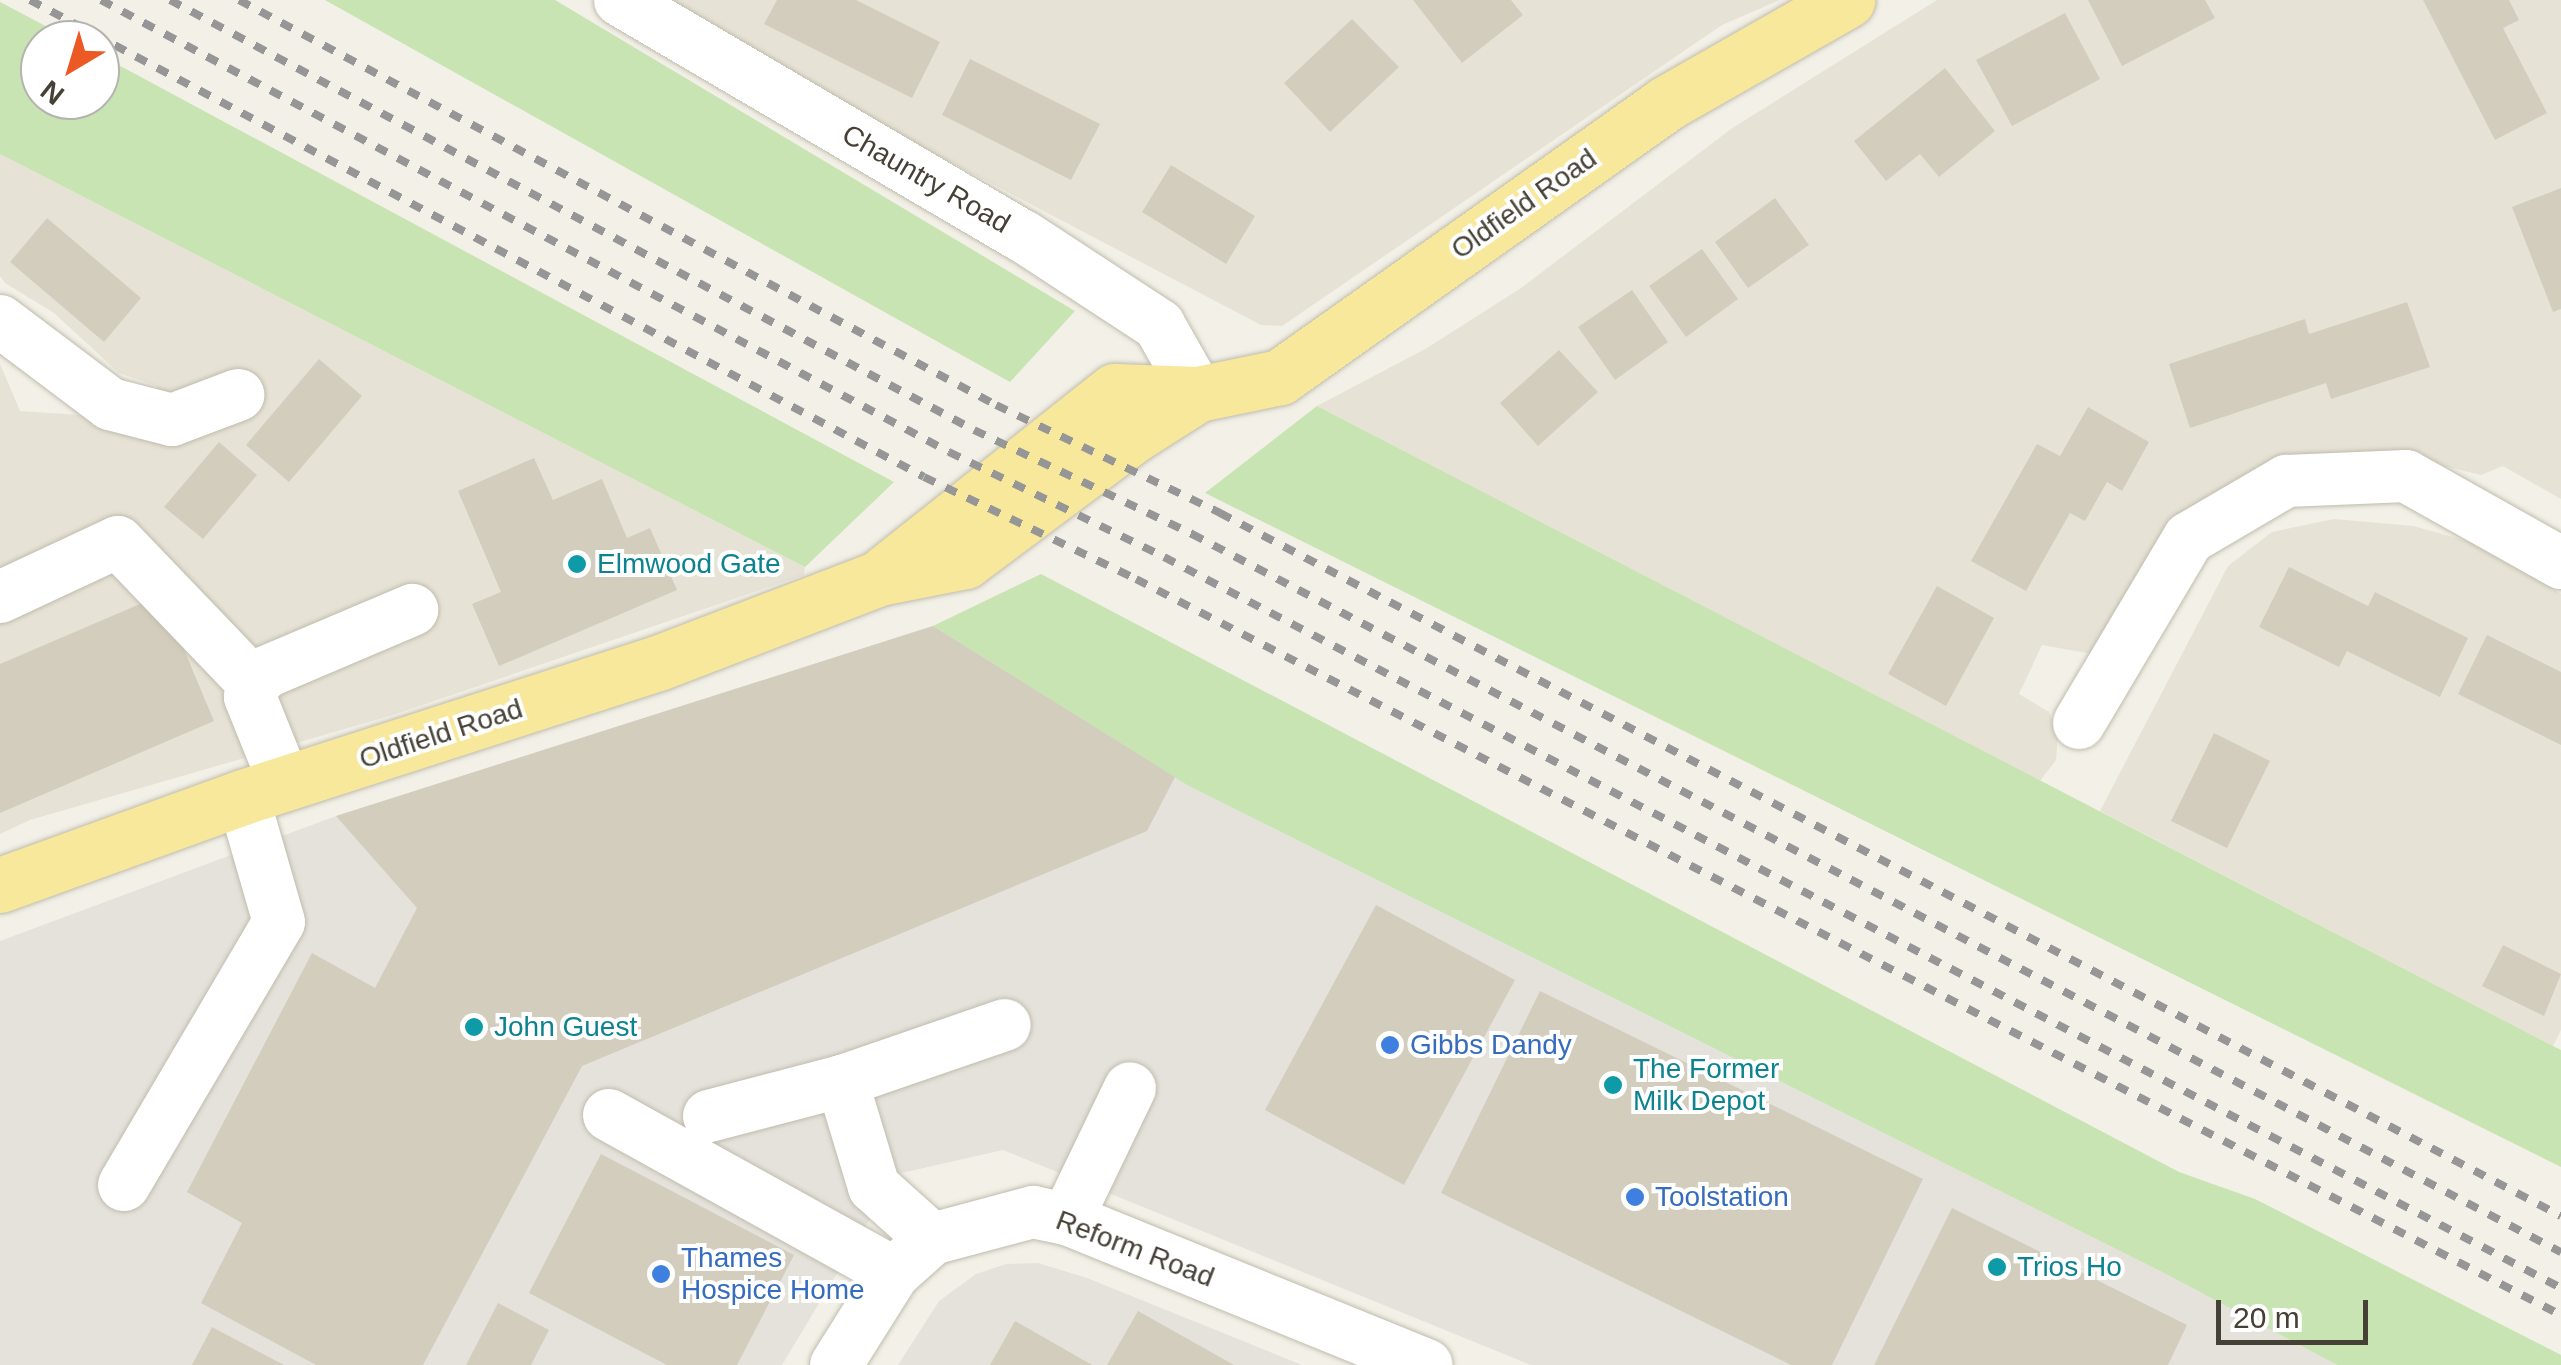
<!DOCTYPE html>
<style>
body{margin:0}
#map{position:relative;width:2561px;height:1365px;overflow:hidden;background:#f2f0e7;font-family:Helvetica,sans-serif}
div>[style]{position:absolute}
.residential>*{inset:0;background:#e6e3d6}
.industrial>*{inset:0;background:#e5e2dc}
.green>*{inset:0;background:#c8e4b2}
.building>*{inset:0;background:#d3cdbd}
.roads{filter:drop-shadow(0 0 2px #c0bcad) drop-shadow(0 0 2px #c0bcad)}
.minor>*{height:52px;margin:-26px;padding:0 26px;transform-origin:26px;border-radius:26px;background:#fff}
.major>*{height:55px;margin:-27.5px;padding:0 27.5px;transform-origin:27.5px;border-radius:27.5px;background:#f8e89b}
.rail>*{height:8px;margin-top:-4px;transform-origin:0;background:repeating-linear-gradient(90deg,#969696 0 12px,transparent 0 24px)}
.dots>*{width:28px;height:28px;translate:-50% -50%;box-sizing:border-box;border:5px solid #fff;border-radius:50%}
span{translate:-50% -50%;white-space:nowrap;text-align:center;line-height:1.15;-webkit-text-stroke:8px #fff;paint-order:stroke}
.street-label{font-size:28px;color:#454136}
.culture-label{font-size:28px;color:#0d838f}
.left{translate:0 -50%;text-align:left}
.shop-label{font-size:28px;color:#366cbe}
.north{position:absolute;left:20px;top:20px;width:100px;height:100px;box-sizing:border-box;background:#fff;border:2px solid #b5b3af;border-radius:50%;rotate:218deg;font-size:28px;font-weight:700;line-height:40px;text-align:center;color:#454136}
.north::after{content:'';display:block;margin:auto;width:35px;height:45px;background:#ec5924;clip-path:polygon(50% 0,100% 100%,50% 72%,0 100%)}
.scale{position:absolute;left:2216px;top:1300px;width:152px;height:45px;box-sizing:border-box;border:5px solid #454136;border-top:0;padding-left:12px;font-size:30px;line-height:35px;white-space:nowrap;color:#454136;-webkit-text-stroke:8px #fff;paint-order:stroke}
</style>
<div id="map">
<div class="residential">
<div style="clip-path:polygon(641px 0,1780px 0,1722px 25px,1282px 326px,1261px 325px)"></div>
<div style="clip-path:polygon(1937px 0,2561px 0,2561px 499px,2503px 466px,2481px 475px,2410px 458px,2296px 460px,2092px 654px,2042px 645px,2019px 694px,2049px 712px,2058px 733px,2056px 760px,2040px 781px,1317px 406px,1427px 348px,1521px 288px,1731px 129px)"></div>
<div style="clip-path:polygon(0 154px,805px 567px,804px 575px,393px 715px,30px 820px,0 834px,0 364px,20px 411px,184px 422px,156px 386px,119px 373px,54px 313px,5px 283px,0 276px)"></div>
<div style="clip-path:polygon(2334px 519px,2413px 526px,2482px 545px,2561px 594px,2561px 1030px,2553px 1046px,2100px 811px,2228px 566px,2272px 532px)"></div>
</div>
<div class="industrial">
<div style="clip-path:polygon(933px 626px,1187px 785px,2166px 1274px,2337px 1365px,1531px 1365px,1003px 1150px,897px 1174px,782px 1365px,0 1365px,0 941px,336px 816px)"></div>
<div style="clip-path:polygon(1038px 1263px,1087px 1278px,1302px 1365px,898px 1365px,939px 1301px,976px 1274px,1006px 1264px)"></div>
</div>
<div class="green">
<div style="clip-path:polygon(325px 0,555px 0,1075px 311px,1010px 382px)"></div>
<div style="clip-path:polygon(0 2px,72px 40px,40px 40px,40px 100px,100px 100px,100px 55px,894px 482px,805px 567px,0 154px)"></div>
<div style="clip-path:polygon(1317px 406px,2561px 1050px,2561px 1167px,1205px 493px)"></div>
<div style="clip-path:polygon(1041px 574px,2179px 1172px,2255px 1199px,2561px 1355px,2561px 1365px,2337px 1365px,2166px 1274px,1187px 785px,933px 626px)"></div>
</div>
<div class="building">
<div style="clip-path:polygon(777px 0,856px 0,940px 42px,912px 98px,764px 24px)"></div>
<div style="clip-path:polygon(1413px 0,1511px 0,1523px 15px,1462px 63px)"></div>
<div style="clip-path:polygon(2088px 0,2205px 0,2215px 18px,2122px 66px)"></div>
<div style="clip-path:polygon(2423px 0,2509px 0,2519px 20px,2503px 28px,2547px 113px,2495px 140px)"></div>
<div style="clip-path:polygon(2065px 13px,2100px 79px,2012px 126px,1976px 60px)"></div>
<div style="clip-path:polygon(1352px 19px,1399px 67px,1330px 132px,1284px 83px)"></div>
<div style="clip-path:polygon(970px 59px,1100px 124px,1071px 180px,942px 115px)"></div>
<div style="clip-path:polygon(1945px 68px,1995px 131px,1939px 177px,1920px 154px,1886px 181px,1854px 141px)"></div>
<div style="clip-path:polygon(1171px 165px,1255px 216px,1226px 264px,1142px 212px)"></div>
<div style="clip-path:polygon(2561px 188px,2561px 309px,2553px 312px,2512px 207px)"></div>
<div style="clip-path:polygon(1775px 198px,1809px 245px,1748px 288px,1715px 242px)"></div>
<div style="clip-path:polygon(47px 218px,141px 298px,104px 342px,10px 262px)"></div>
<div style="clip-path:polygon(1702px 249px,1738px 299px,1686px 337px,1649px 286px)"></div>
<div style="clip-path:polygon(1632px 290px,1668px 342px,1615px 380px,1578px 327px)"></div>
<div style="clip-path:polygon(2407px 302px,2430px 367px,2331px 399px,2326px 383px,2190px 428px,2169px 364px,2305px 319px,2309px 334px)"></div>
<div style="clip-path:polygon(1559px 350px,1598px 392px,1538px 446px,1500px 403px)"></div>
<div style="clip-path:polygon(319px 359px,362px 396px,289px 482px,246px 445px)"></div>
<div style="clip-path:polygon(2088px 407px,2149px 442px,2122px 491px,2107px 482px,2085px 521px,2070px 513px,2026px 591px,1971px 561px,2037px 444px,2060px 456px)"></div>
<div style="clip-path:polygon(219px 442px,257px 475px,203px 539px,164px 507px)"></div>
<div style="clip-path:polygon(534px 458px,553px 500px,602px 479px,627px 538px,650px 528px,677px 590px,499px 666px,472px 604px,501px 592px,458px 491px)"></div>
<div style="clip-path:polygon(2289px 567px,2368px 606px,2375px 592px,2468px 638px,2440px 697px,2347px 651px,2339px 667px,2259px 627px)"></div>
<div style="clip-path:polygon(1937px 586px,1994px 618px,1946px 706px,1888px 674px)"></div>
<div style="clip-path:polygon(161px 595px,214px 721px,0 813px,0 664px)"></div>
<div style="clip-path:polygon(933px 626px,1175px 777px,1147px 831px,582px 1066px,423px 1365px,316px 1365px,201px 1303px,242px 1223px,187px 1192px,312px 953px,375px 988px,417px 908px,336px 816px)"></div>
<div style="clip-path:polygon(2487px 635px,2561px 672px,2561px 745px,2458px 694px)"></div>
<div style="clip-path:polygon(2214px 733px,2270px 761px,2227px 848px,2171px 821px)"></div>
<div style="clip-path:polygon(1376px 905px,1515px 980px,1404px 1185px,1265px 1110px)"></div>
<div style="clip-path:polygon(2503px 945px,2561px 974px,2544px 1016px,2482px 986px)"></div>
<div style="clip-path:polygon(1540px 991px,1923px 1179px,1832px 1365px,1791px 1365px,1441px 1193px)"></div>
<div style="clip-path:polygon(601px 1154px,794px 1255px,737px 1365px,667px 1365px,529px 1293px)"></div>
<div style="clip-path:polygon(1952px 1208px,2187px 1325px,2168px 1365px,1874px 1365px)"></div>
<div style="clip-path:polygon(498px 1303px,549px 1330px,531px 1365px,466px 1365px)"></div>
<div style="clip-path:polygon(1138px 1311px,1234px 1365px,1107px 1365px)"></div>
<div style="clip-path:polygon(1015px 1321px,1092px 1365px,990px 1365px)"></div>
<div style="clip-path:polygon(212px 1327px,284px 1365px,192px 1365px)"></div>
</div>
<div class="roads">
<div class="minor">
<div style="left:620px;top:0;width:467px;rotate:30.4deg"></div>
<div style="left:1023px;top:236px;width:163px;rotate:33.2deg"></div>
<div style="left:1159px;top:325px;width:79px;rotate:60.5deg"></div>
<div style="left:0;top:321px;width:138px;rotate:37deg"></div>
<div style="left:110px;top:404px;width:64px;rotate:14.5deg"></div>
<div style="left:172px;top:420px;width:71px;rotate:-20.7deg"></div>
<div style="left:0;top:597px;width:130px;rotate:-25deg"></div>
<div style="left:118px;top:542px;width:197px;rotate:46.2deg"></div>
<div style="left:2079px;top:723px;width:215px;rotate:-59.3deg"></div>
<div style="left:2189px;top:538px;width:113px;rotate:-30.4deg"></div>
<div style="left:2286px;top:481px;width:120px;rotate:-2.4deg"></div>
<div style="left:2406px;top:476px;width:178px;rotate:29.3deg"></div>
<div style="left:285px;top:784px;width:94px;rotate:-111.9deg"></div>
<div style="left:250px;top:697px;width:14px;rotate:-73deg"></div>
<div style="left:254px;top:684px;width:17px;rotate:-45deg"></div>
<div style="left:266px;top:672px;width:159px;rotate:-23deg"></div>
<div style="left:842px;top:1081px;width:111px;rotate:73.2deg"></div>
<div style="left:874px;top:1187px;width:78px;rotate:41.9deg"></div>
<div style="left:609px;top:1115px;width:326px;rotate:29deg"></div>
<div style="left:709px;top:1116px;width:138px;rotate:-14.7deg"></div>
<div style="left:842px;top:1081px;width:172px;rotate:-19deg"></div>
<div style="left:124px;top:1185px;width:305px;rotate:-59.5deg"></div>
<div style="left:279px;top:922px;width:130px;rotate:-106.1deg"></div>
<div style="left:1067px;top:1219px;width:145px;rotate:-64.3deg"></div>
<div style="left:836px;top:1365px;width:109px;rotate:-57.8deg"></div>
<div style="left:894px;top:1273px;width:51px;rotate:-41.8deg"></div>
<div style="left:932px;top:1239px;width:105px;rotate:-15deg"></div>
<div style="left:1033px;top:1212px;width:35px;rotate:12deg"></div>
<div style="left:1067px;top:1219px;width:388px;rotate:22.1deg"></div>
</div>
<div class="major">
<div style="left:885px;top:573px;width:293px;rotate:-38.4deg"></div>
<div style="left:1115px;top:391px;width:83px;rotate:2.1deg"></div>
<div style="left:1198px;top:394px;width:84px;rotate:-11.7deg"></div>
<div style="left:1280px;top:377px;width:472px;rotate:-35.3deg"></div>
<div style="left:1665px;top:104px;width:210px;rotate:-29.7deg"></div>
<div style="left:0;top:885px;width:258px;rotate:-19.9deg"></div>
<div style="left:243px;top:797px;width:436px;rotate:-17.9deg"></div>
<div style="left:658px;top:663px;width:237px;rotate:-21deg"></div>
<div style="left:879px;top:578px;width:88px;rotate:-11.2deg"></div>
<div style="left:965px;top:561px;width:212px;rotate:-36.8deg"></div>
<div style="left:1135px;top:434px;width:75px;rotate:-32.4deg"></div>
</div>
</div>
<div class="rail">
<div style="left:30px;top:0;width:1013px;rotate:28.08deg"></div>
<div style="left:924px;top:477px;width:235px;rotate:25.7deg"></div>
<div style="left:1136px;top:579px;width:1604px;rotate:27.32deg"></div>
<div style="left:101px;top:0;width:961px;rotate:28.06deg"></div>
<div style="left:949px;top:452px;width:239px;rotate:26deg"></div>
<div style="left:1164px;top:557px;width:1577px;rotate:27.62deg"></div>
<div style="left:170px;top:0;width:912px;rotate:28.14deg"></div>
<div style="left:974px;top:430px;width:242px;rotate:25.5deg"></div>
<div style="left:1192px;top:534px;width:1546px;rotate:27.68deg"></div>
<div style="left:239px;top:0;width:859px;rotate:28.15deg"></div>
<div style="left:996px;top:405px;width:249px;rotate:25.7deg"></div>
<div style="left:1220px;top:513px;width:1514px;rotate:27.67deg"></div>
</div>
<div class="dots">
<div style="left:577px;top:564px;background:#0f9aa8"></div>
<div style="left:474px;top:1027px;background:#0f9aa8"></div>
<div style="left:1390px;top:1045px;background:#3f7fe0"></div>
<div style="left:1613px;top:1085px;background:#0f9aa8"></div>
<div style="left:1635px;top:1197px;background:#3f7fe0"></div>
<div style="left:1997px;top:1267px;background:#0f9aa8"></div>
<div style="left:661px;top:1274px;background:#3f7fe0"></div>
</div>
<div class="street-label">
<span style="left:926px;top:179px;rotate:30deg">Chauntry Road</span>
<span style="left:1524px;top:204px;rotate:-35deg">Oldfield Road</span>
<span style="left:441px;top:734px;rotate:-18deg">Oldfield Road</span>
<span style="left:1135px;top:1249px;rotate:21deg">Reform Road</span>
</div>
<div class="culture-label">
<span class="left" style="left:597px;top:564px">Elmwood Gate</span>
<span class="left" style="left:494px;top:1027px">John Guest</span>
<span class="left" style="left:1633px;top:1085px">The Former<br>Milk Depot</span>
<span class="left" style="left:2017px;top:1267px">Trios Ho</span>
</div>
<div class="shop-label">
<span class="left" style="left:1410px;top:1045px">Gibbs Dandy</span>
<span class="left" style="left:1655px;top:1197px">Toolstation</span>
<span class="left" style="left:681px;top:1274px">Thames<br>Hospice Home</span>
</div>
<div class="north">N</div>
<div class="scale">20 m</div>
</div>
